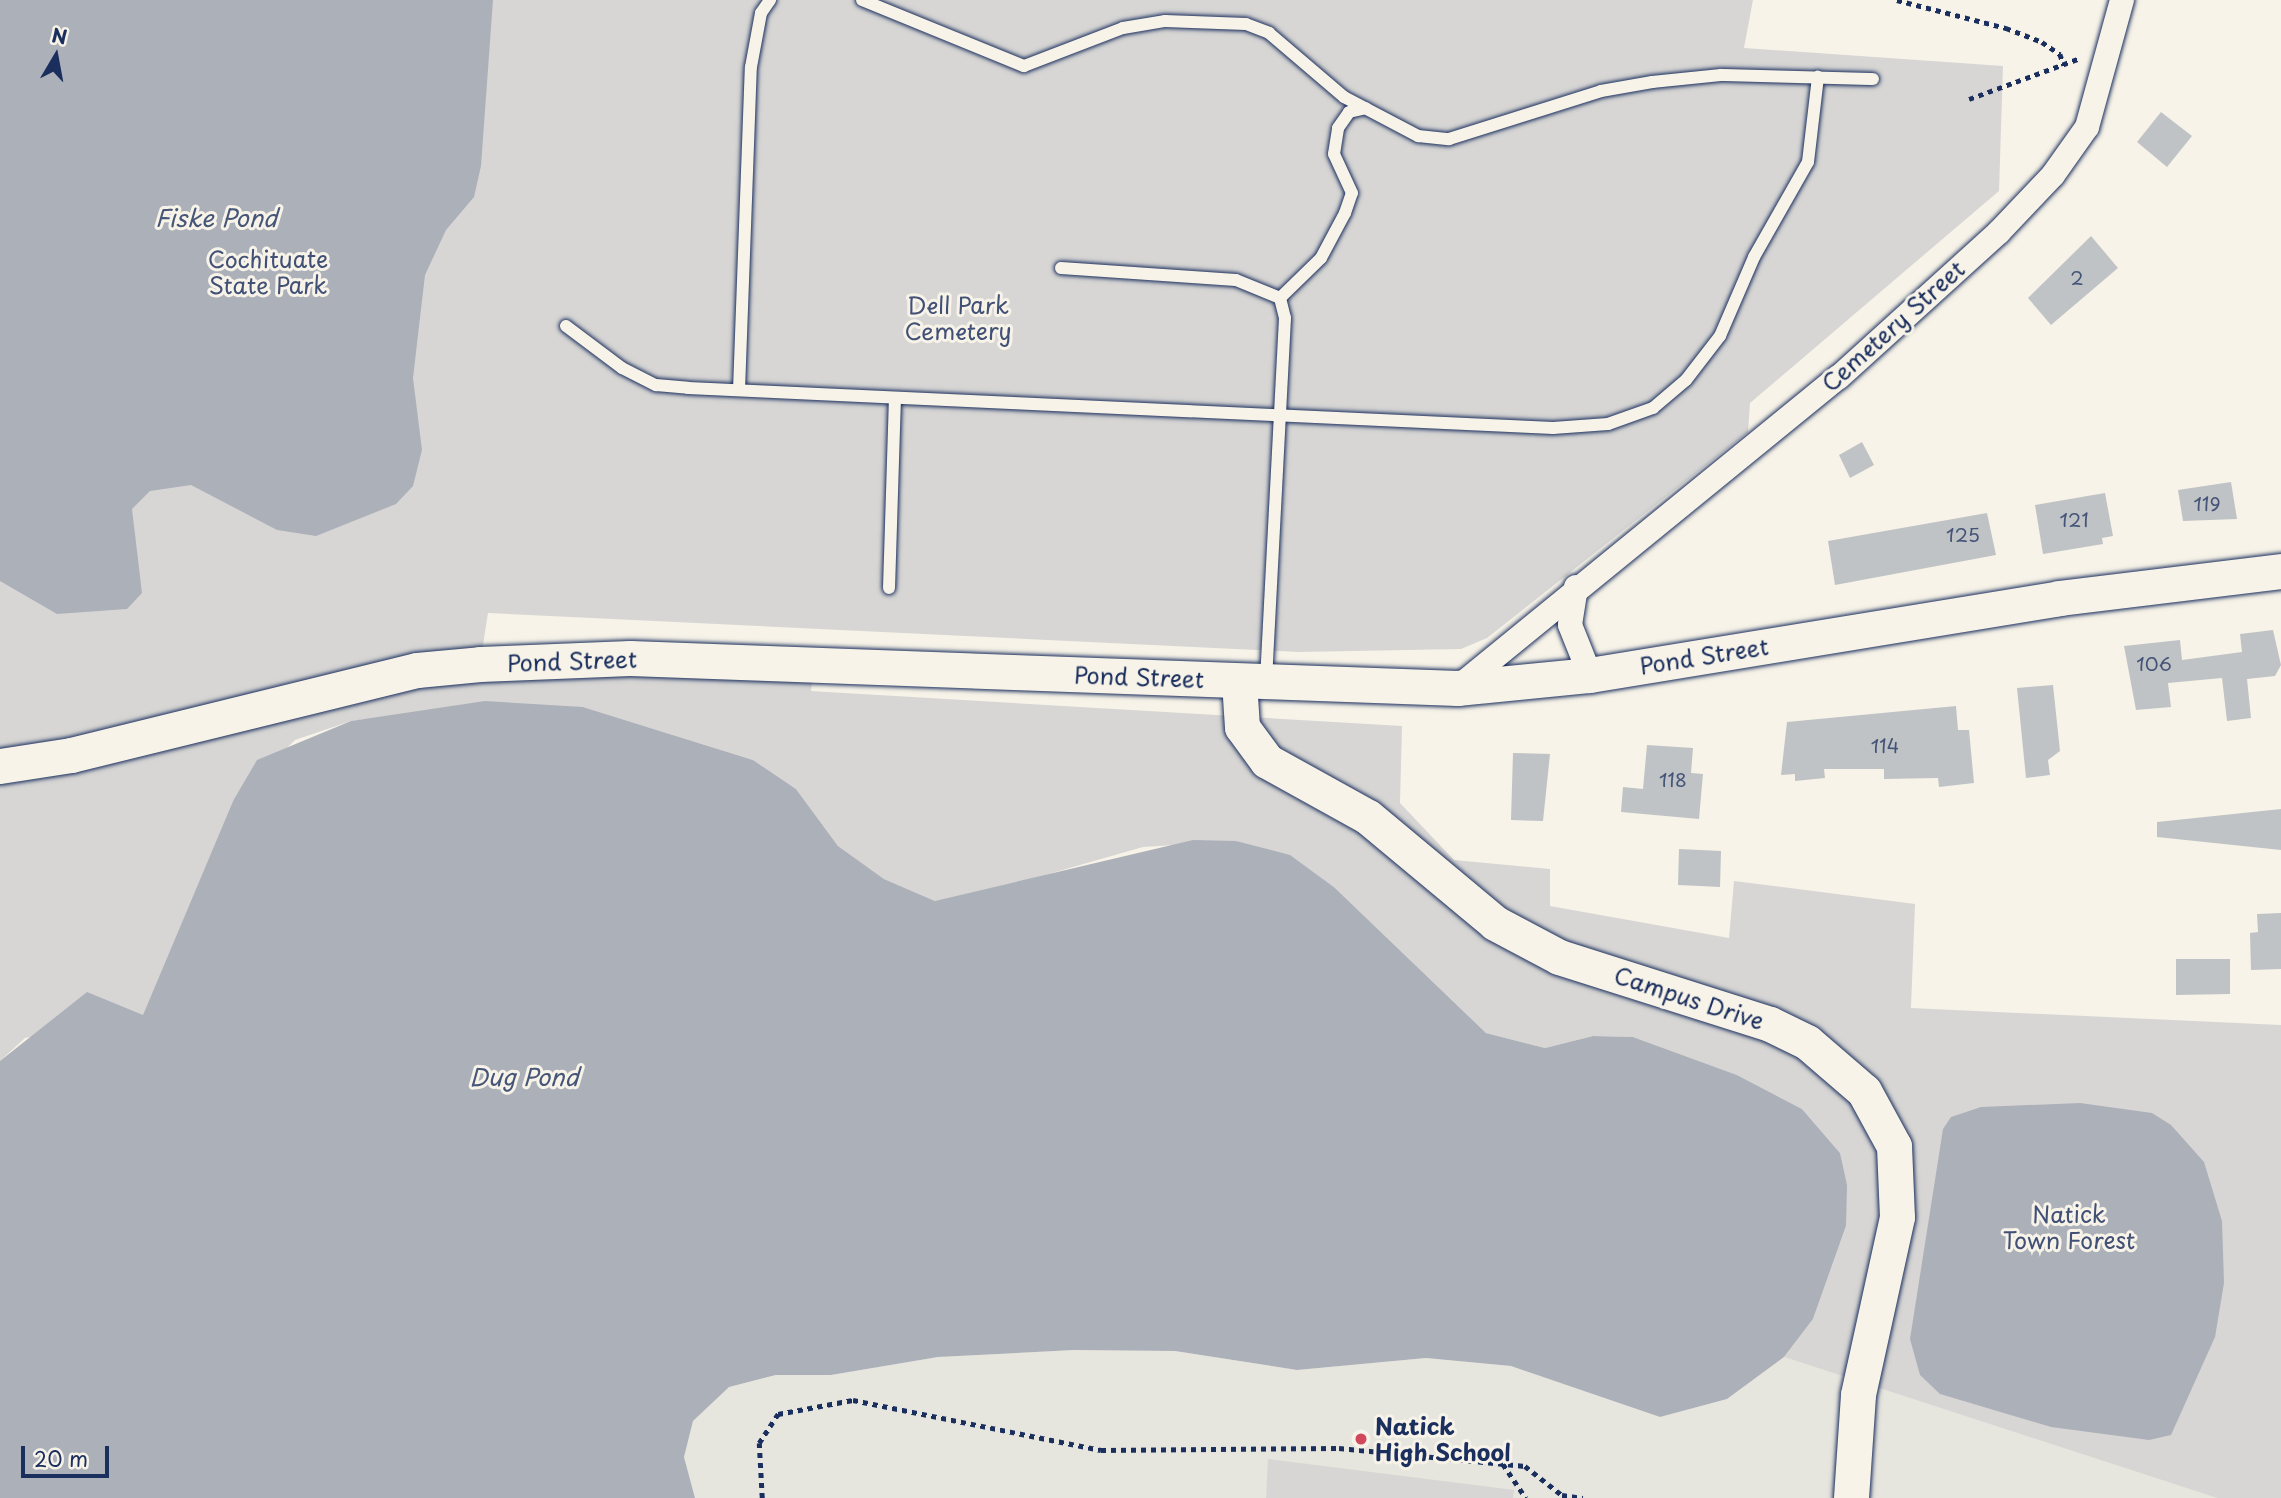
<!DOCTYPE html>
<style>
body{margin:0}
#map{position:relative;width:2281px;height:1498px;overflow:hidden;background:#f7f3e8;font-family:"Playpen Sans",sans-serif}
div>[style]{position:absolute}
.built>*{inset:0;background:#e6e5de}
.green>*{inset:0;background:#d7d6d4}
.water>*{inset:0;background:#acb0b9}
.building>*{inset:0;background:#c0c3c5}
.path>*{height:4.5px;margin-top:-2.25px;transform-origin:0;background:repeating-linear-gradient(90deg,#1b2f5e 0 5px,transparent 0 10px)}
.roads{filter:drop-shadow(0 0 2px #1b2f5e) drop-shadow(0 0 2px #1b2f5e)}
.lane>*{height:12px;margin:-6px;padding:0 6px;transform-origin:6px;border-radius:6px;background:#f7f3e8}
.street>*{height:24px;margin:-12px;padding:0 12px;transform-origin:12px;border-radius:12px;background:#f7f3e8}
.secondary>*{height:35px;margin:-17.5px;padding:0 17.5px;transform-origin:17.5px;border-radius:17.5px;background:#f7f3e8}
.dots>*{width:19px;height:19px;translate:-50% -50%;box-sizing:border-box;border:4px solid #f7f3e8;border-radius:50%}
span{translate:-50% -50%;white-space:nowrap;text-align:center;line-height:1.15;-webkit-text-stroke:6px #f7f3e8;paint-order:stroke}
.number-label{font-size:19px;color:#445478}
.number-label span{-webkit-text-stroke-width:0}
.park-label{font-size:23px;color:#415076}
.street-label{font-size:23px;color:#1b2f5e}
.poi-label{font-size:23px;color:#1b2f5e;font-weight:700}
.left{translate:0 -50%;text-align:left}
.water-label{font-size:24px;color:#465679;font-style:italic}
.north{position:absolute;left:21px;top:21px;width:70px;height:70px;-webkit-text-stroke:5px #f7f3e8;paint-order:stroke;rotate:10deg;font-size:19px;font-weight:700;line-height:28px;text-align:center;color:#1b2f5e}
.north::after{content:'';display:block;margin:auto;width:24px;height:32px;background:#1b2f5e;clip-path:polygon(50% 0,100% 100%,50% 72%,0 100%)}
.scale{position:absolute;left:21px;top:1446px;width:88px;height:32px;box-sizing:border-box;border:4px solid #1b2f5e;border-top:0;padding-left:9px;font-size:21px;line-height:24px;white-space:nowrap;color:#1b2f5e;-webkit-text-stroke:5px #f7f3e8;paint-order:stroke}
</style>
<div id="map">
<div class="built">
<div style="clip-path:polygon(1074px 1350px,1175px 1351px,1297px 1370px,1426px 1358px,1511px 1366px,1660px 1417px,1727px 1399px,1784px 1357px,2217px 1498px,695px 1498px,684px 1457px,693px 1421px,728px 1387px,777px 1375px,831px 1375px,938px 1357px)"></div>
</div>
<div class="green">
<div style="clip-path:polygon(0 0,1753px 0,1744px 48px,2003px 66px,1999px 191px,1750px 403px,1748px 432px,1487px 638px,1461px 649px,1299px 652px,488px 613px,480px 664px,814px 664px,811px 691px,1402px 726px,1400px 803px,1454px 860px,1550px 869px,1550px 906px,1729px 938px,1734px 881px,1915px 904px,1911px 1008px,2281px 1025px,2281px 1498px,2217px 1498px,1784px 1357px,1813px 1319px,1846px 1226px,1840px 1153px,1802px 1109px,1737px 1075px,1633px 1037px,1593px 1036px,1545px 1048px,1486px 1033px,1335px 888px,1236px 841px,1143px 847px,961px 899px,935px 901px,884px 879px,838px 846px,796px 789px,753px 760px,583px 707px,415px 713px,351px 721px,295px 740px,233px 801px,143px 1016px,25px 1038px,0 1061px)"></div>
<div style="clip-path:polygon(1268px 1459px,1514px 1490px,1513px 1498px,1266px 1498px)"></div>
</div>
<div class="water">
<div style="clip-path:polygon(0 0,493px 0,481px 166px,474px 197px,446px 230px,425px 275px,413px 378px,422px 450px,413px 486px,396px 504px,316px 536px,277px 530px,191px 485px,150px 491px,132px 509px,142px 593px,127px 609px,57px 614px,0 581px)"></div>
<div style="clip-path:polygon(485px 701px,583px 707px,753px 760px,796px 789px,838px 846px,884px 879px,935px 901px,1193px 840px,1236px 841px,1290px 855px,1335px 888px,1486px 1033px,1545px 1048px,1593px 1036px,1633px 1037px,1737px 1075px,1802px 1109px,1840px 1153px,1847px 1185px,1846px 1226px,1813px 1319px,1784px 1357px,1727px 1399px,1660px 1417px,1511px 1366px,1426px 1358px,1297px 1370px,1175px 1351px,1074px 1350px,938px 1357px,831px 1375px,776px 1375px,729px 1387px,693px 1421px,684px 1457px,695px 1498px,0 1498px,0 1061px,87px 992px,143px 1015px,233px 801px,257px 760px,351px 721px)"></div>
<div style="clip-path:polygon(2080px 1103px,2152px 1113px,2171px 1125px,2204px 1162px,2222px 1221px,2224px 1283px,2215px 1337px,2171px 1435px,2149px 1440px,2051px 1427px,1940px 1394px,1920px 1375px,1910px 1339px,1943px 1129px,1951px 1117px,1981px 1107px)"></div>
</div>
<div class="building">
<div style="clip-path:polygon(2161px 112px,2192px 136px,2167px 167px,2137px 142px)"></div>
<div style="clip-path:polygon(2091px 236px,2118px 268px,2051px 325px,2028px 298px)"></div>
<div style="clip-path:polygon(1862px 442px,1874px 465px,1850px 478px,1839px 455px)"></div>
<div style="clip-path:polygon(2231px 482px,2237px 519px,2183px 521px,2178px 490px)"></div>
<div style="clip-path:polygon(2105px 493px,2113px 536px,2102px 538px,2103px 544px,2043px 554px,2035px 505px)"></div>
<div style="clip-path:polygon(1987px 513px,1996px 555px,1835px 585px,1828px 541px)"></div>
<div style="clip-path:polygon(2273px 630px,2281px 665px,2275px 676px,2247px 679px,2251px 718px,2227px 721px,2222px 678px,2168px 683px,2171px 707px,2136px 710px,2124px 646px,2180px 640px,2182px 660px,2242px 652px,2240px 634px)"></div>
<div style="clip-path:polygon(2053px 685px,2060px 751px,2048px 760px,2050px 775px,2026px 778px,2017px 688px)"></div>
<div style="clip-path:polygon(1956px 706px,1958px 730px,1969px 730px,1974px 783px,1939px 787px,1938px 778px,1884px 779px,1884px 769px,1824px 769px,1825px 778px,1795px 781px,1795px 774px,1781px 775px,1787px 722px)"></div>
<div style="clip-path:polygon(1647px 745px,1693px 748px,1691px 773px,1703px 774px,1699px 819px,1621px 812px,1623px 787px,1643px 789px)"></div>
<div style="clip-path:polygon(1513px 753px,1550px 754px,1543px 821px,1511px 820px)"></div>
<div style="clip-path:polygon(2281px 809px,2281px 850px,2157px 837px,2157px 822px)"></div>
<div style="clip-path:polygon(1679px 849px,1721px 851px,1720px 887px,1678px 885px)"></div>
<div style="clip-path:polygon(2281px 913px,2281px 969px,2251px 970px,2250px 933px,2258px 932px,2257px 914px)"></div>
<div style="clip-path:polygon(2176px 959px,2230px 959px,2230px 994px,2176px 995px)"></div>
</div>
<div class="path">
<div style="left:1897px;top:0;width:113px;rotate:14.4deg"></div>
<div style="left:2006px;top:28px;width:39px;rotate:21deg"></div>
<div style="left:2042px;top:42px;width:22px;rotate:34deg"></div>
<div style="left:2060px;top:54px;width:12px;rotate:70deg"></div>
<div style="left:1969px;top:99px;width:116px;rotate:-20.2deg"></div>
<div style="left:1503px;top:1464px;width:41px;rotate:55.9deg"></div>
<div style="left:762px;top:1498px;width:55px;rotate:-93.1deg"></div>
<div style="left:759px;top:1443px;width:35px;rotate:-57deg"></div>
<div style="left:778px;top:1414px;width:76px;rotate:-10.6deg"></div>
<div style="left:853px;top:1400px;width:253px;rotate:11.4deg"></div>
<div style="left:1101px;top:1450px;width:238px;rotate:-0.5deg"></div>
<div style="left:1339px;top:1448px;width:187px;rotate:5.5deg"></div>
<div style="left:1525px;top:1466px;width:47px;rotate:38.1deg"></div>
<div style="left:1562px;top:1495px;width:21px;rotate:8deg"></div>
</div>
<div class="roads">
<div class="lane">
<div style="left:862px;top:0;width:175px;rotate:22.2deg"></div>
<div style="left:1024px;top:66px;width:106px;rotate:-21deg"></div>
<div style="left:1123px;top:28px;width:43px;rotate:-9.5deg"></div>
<div style="left:1165px;top:21px;width:81px;rotate:2.1deg"></div>
<div style="left:1246px;top:24px;width:25px;rotate:21deg"></div>
<div style="left:1269px;top:33px;width:99px;rotate:40.5deg"></div>
<div style="left:1344px;top:97px;width:84px;rotate:27.8deg"></div>
<div style="left:1418px;top:136px;width:31px;rotate:6deg"></div>
<div style="left:1449px;top:139px;width:159px;rotate:-17.5deg"></div>
<div style="left:1601px;top:91px;width:52px;rotate:-10deg"></div>
<div style="left:1652px;top:82px;width:69px;rotate:-5.8deg"></div>
<div style="left:1721px;top:75px;width:152px;rotate:1.5deg"></div>
<div style="left:1061px;top:268px;width:175px;rotate:3.9deg"></div>
<div style="left:1236px;top:280px;width:48px;rotate:22.2deg"></div>
<div style="left:1280px;top:298px;width:21px;rotate:76deg"></div>
<div style="left:1285px;top:318px;width:361px;rotate:93deg"></div>
<div style="left:1280px;top:298px;width:57px;rotate:-44.3deg"></div>
<div style="left:1321px;top:258px;width:51px;rotate:-61.9deg"></div>
<div style="left:1345px;top:213px;width:21px;rotate:-71deg"></div>
<div style="left:1352px;top:193px;width:43px;rotate:-114.8deg"></div>
<div style="left:1334px;top:154px;width:26px;rotate:-81deg"></div>
<div style="left:1338px;top:128px;width:19px;rotate:-55deg"></div>
<div style="left:1349px;top:112px;width:17px;rotate:-13deg"></div>
<div style="left:566px;top:326px;width:70px;rotate:36.9deg"></div>
<div style="left:622px;top:368px;width:38px;rotate:27deg"></div>
<div style="left:656px;top:385px;width:32px;rotate:5deg"></div>
<div style="left:688px;top:388px;width:866px;rotate:2.65deg"></div>
<div style="left:1553px;top:428px;width:55px;rotate:-4.2deg"></div>
<div style="left:1608px;top:424px;width:48px;rotate:-19.6deg"></div>
<div style="left:1653px;top:408px;width:43px;rotate:-40.3deg"></div>
<div style="left:1686px;top:380px;width:56px;rotate:-52.3deg"></div>
<div style="left:1720px;top:336px;width:86px;rotate:-66.7deg"></div>
<div style="left:1754px;top:257px;width:109px;rotate:-60.4deg"></div>
<div style="left:1808px;top:162px;width:86px;rotate:-83.3deg"></div>
<div style="left:739px;top:390px;width:323px;rotate:-87.9deg"></div>
<div style="left:751px;top:67px;width:55px;rotate:-79.5deg"></div>
<div style="left:761px;top:13px;width:16px;rotate:-55deg"></div>
<div style="left:889px;top:588px;width:190px;rotate:-88.2deg"></div>
</div>
<div class="street">
<div style="left:1576px;top:587px;width:38px;rotate:99deg"></div>
<div style="left:1570px;top:625px;width:54px;rotate:68.2deg"></div>
<div style="left:1457px;top:688px;width:493px;rotate:-39.2deg"></div>
<div style="left:1839px;top:377px;width:215px;rotate:-42.2deg"></div>
<div style="left:1998px;top:233px;width:80px;rotate:-46.5deg"></div>
<div style="left:2053px;top:175px;width:59px;rotate:-54.7deg"></div>
<div style="left:2087px;top:127px;width:132px;rotate:-74.6deg"></div>
</div>
<div class="secondary">
<div style="left:1239px;top:681px;width:46px;rotate:86.3deg"></div>
<div style="left:1242px;top:727px;width:42px;rotate:53.7deg"></div>
<div style="left:1267px;top:761px;width:115px;rotate:29deg"></div>
<div style="left:1368px;top:817px;width:165px;rotate:39.8deg"></div>
<div style="left:1495px;top:923px;width:72px;rotate:28deg"></div>
<div style="left:1559px;top:957px;width:221px;rotate:17.6deg"></div>
<div style="left:1770px;top:1024px;width:41px;rotate:25.9deg"></div>
<div style="left:1807px;top:1042px;width:75px;rotate:40.7deg"></div>
<div style="left:1864px;top:1091px;width:63px;rotate:61.4deg"></div>
<div style="left:1894px;top:1146px;width:71px;rotate:87.6deg"></div>
<div style="left:1897px;top:1217px;width:182px;rotate:102.4deg"></div>
<div style="left:1858px;top:1395px;width:103px;rotate:93.9deg"></div>
<div style="left:0;top:766px;width:72px;rotate:-8.8deg"></div>
<div style="left:71px;top:755px;width:356px;rotate:-13.8deg"></div>
<div style="left:417px;top:670px;width:63px;rotate:-5.4deg"></div>
<div style="left:480px;top:664px;width:150px;rotate:-2.3deg"></div>
<div style="left:630px;top:658px;width:828px;rotate:2.08deg"></div>
<div style="left:1457px;top:688px;width:134px;rotate:-5.6deg"></div>
<div style="left:1590px;top:675px;width:475px;rotate:-9.3deg"></div>
<div style="left:2059px;top:598px;width:224px;rotate:-6.9deg"></div>
</div>
</div>
<div class="dots">
<div style="left:1361px;top:1439px;background:#d1495b"></div>
</div>
<div class="number-label">
<span style="left:2077px;top:278px">2</span>
<span style="left:2207px;top:504px">119</span>
<span style="left:2074px;top:520px">121</span>
<span style="left:1963px;top:535px">125</span>
<span style="left:2154px;top:664px">106</span>
<span style="left:1885px;top:746px">114</span>
<span style="left:1673px;top:780px">118</span>
</div>
<div class="park-label">
<span style="left:268px;top:272px">Cochituate<br>State Park</span>
<span style="left:958px;top:318px">Dell Park<br>Cemetery</span>
<span style="left:2069px;top:1227px">Natick<br>Town Forest</span>
</div>
<div class="street-label">
<span style="left:1893px;top:326px;rotate:-42deg">Cemetery Street</span>
<span style="left:1704px;top:656px;rotate:-9deg">Pond Street</span>
<span style="left:572px;top:661px;rotate:-2deg">Pond Street</span>
<span style="left:1139px;top:677px;rotate:2deg">Pond Street</span>
<span style="left:1689px;top:998px;rotate:18deg">Campus Drive</span>
</div>
<div class="poi-label">
<span class="left" style="left:1375px;top:1439px">Natick<br>High School</span>
</div>
<div class="water-label">
<span style="left:216px;top:218px">Fiske Pond</span>
<span style="left:524px;top:1077px">Dug Pond</span>
</div>
<div class="north">N</div>
<div class="scale">20 m</div>
</div>
